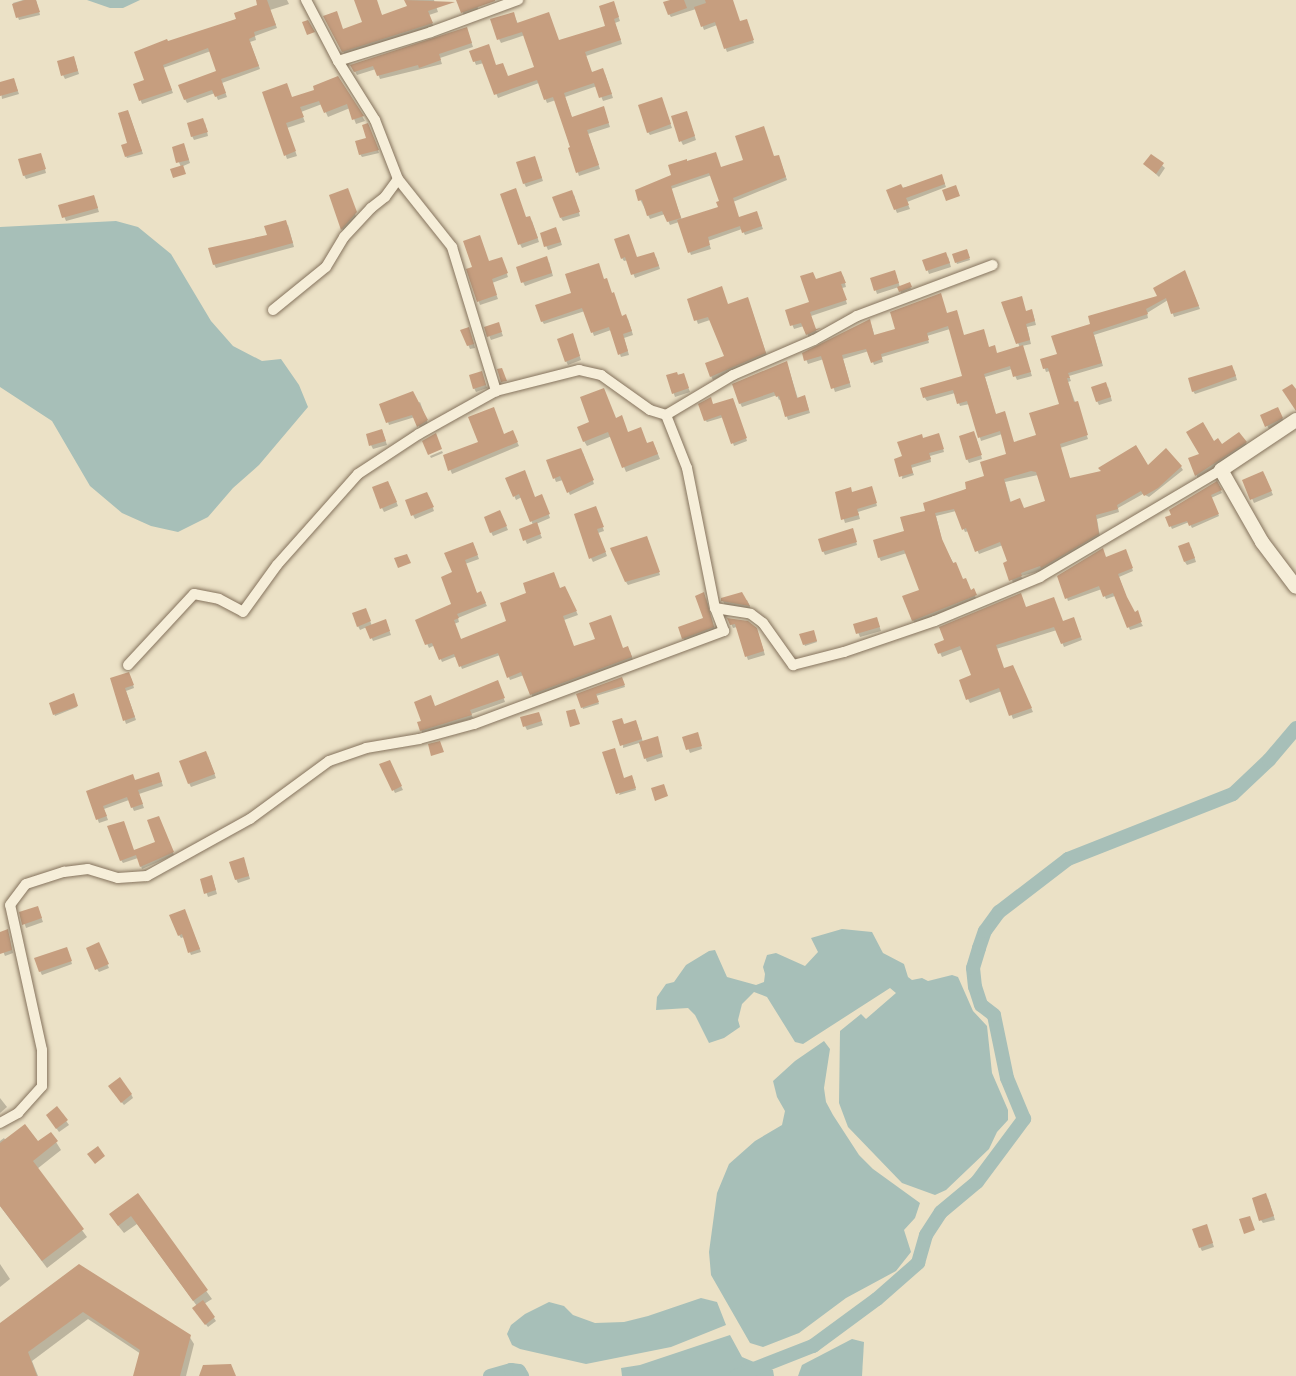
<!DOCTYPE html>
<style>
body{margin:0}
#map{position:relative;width:1296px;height:1376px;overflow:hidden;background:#ebe1c6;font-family:Spectral,serif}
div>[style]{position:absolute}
.water>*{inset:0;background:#a7bfb8}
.shadow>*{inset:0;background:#0003}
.canal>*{height:14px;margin:-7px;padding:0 7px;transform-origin:7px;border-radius:7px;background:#a7bfb8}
.building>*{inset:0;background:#c69e7f}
.roads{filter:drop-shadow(0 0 2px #85735d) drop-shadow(0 0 2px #85735d)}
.minor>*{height:10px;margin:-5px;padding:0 5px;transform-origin:5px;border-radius:5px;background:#f6eed9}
.tertiary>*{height:14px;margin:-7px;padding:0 7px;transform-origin:7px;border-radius:7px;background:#f6eed9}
span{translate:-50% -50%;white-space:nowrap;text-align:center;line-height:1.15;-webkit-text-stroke:4.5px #f3ebd5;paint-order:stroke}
</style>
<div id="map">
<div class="water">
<div style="clip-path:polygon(87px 0,140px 0,123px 8px,110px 8px)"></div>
<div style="clip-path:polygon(116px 221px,138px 227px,171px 254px,211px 321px,233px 346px,262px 361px,281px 359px,299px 385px,308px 407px,259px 465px,233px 488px,208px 517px,178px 532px,151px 526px,122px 513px,90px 486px,52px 421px,0 387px,0 227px)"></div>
<div style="clip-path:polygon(842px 929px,872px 932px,883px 953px,904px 964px,908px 977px,912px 980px,922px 978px,928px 981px,952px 975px,958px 977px,973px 1011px,987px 1026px,992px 1073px,1008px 1110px,1008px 1120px,997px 1132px,989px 1149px,946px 1190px,935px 1195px,902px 1183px,848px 1127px,839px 1103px,840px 1031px,861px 1014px,866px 1019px,896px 993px,890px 988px,803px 1044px,795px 1042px,767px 997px,754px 992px,742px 1004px,738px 1020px,740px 1027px,724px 1038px,709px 1043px,695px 1015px,688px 1008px,656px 1010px,657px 997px,666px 984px,674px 982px,686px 965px,709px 951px,715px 950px,727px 977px,756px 985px,764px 982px,765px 974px,763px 967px,767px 955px,776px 953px,805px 966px,818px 952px,811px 938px)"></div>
<div style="clip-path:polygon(824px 1041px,830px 1049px,824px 1088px,826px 1102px,833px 1115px,859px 1155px,873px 1169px,920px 1203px,915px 1218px,904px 1230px,911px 1252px,896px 1271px,846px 1298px,799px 1333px,763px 1347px,750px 1343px,711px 1275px,709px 1252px,717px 1193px,729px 1164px,755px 1141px,782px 1125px,785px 1111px,777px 1097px,773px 1081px,795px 1061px)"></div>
<div style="clip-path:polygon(701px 1298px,717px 1302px,726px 1325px,671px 1347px,586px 1364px,520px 1349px,512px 1345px,507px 1334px,511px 1325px,525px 1314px,549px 1302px,564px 1306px,573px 1315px,595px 1323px,624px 1322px,648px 1316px)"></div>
<div style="clip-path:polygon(730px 1335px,742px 1357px,773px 1370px,774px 1376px,622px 1376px,621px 1368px,640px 1365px)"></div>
<div style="clip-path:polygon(852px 1339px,864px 1342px,862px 1376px,798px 1376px,802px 1365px)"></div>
</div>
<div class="shadow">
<div style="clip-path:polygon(23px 0,36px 0,40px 15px,19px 20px,13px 3px)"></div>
<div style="clip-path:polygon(257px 0,287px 0,289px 4px,270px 10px,277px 28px,255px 36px,256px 40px,250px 42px,260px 69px,222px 83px,227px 97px,218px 100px,215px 93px,187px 103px,185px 99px,218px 72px,211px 51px,163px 68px,173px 93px,142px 104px,135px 85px,146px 81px,167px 43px,237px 19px,259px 5px)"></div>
<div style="clip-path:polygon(355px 0,376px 0,382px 16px,408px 7px,406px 0,434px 0,438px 12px,429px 15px,434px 28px,345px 55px,325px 17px,343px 30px,364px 23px)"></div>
<div style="clip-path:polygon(459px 0,475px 0,479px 11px,464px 16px)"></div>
<div style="clip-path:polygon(674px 0,731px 0,740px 23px,748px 24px,754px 43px,727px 52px,717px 25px,704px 30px,696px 9px,671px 17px,669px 14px)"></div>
<div style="clip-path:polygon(615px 7px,620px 21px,615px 23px,622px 44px,586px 56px,592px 74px,605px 74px,613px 98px,603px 101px,597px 86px,565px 97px,572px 118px,605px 112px,610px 127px,588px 134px,600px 169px,579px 176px,556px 100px,547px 103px,539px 83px,498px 98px,484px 63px,476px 65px,471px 52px,496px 67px,508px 78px,536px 68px,525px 35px,501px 43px,499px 39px,515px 17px,518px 24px,559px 42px,607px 27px)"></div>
<div style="clip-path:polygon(468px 32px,473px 47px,440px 58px,442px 64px,380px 79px,376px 69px,357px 75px,352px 66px)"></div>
<div style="clip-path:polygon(75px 61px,79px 74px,65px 79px,63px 75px)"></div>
<div style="clip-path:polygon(338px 77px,365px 121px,356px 124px,350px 108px,328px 117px,322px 104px,301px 112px,305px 122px,287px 128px,297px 156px,287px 159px,264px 93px,292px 99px,316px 90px)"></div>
<div style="clip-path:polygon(15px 83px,19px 94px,2px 99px,0 84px)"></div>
<div style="clip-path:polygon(663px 103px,672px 128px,650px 135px,648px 132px)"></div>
<div style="clip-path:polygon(129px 114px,143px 154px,127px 158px,126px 156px,129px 144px)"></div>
<div style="clip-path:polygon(688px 116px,696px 140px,683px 145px,681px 141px)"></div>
<div style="clip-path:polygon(205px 123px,208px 136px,194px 140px,192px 136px)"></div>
<div style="clip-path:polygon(369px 128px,379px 153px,362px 157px,360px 154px,368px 139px)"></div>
<div style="clip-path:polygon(184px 145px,190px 163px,181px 167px,173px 148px)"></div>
<div style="clip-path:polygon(1151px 156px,1165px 168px,1159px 177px,1145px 164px)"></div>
<div style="clip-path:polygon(42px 158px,46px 173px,26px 179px,24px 175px)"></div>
<div style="clip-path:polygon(evenodd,774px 158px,780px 160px,787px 180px,733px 202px,739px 219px,758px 216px,763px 229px,745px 235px,742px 229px,708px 241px,711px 249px,691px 255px,679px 222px,670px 225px,665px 214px,650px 219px,636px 191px,721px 168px,774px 158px,712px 175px,721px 202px,720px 208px,682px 220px,671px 189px,712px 175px)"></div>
<div style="clip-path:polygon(536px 161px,543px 181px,526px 187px,524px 183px)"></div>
<div style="clip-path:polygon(943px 179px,946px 187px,907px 202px,910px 209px,897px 213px,888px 191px)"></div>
<div style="clip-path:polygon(349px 193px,356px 217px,343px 231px,330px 196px)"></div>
<div style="clip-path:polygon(574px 195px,580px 216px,563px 221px,561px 218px)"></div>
<div style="clip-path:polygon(95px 200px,99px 212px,66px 221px,60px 206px)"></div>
<div style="clip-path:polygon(526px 219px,532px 221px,539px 242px,522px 248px,520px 244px)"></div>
<div style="clip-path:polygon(288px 225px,294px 247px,216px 268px,214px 264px)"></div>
<div style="clip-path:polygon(558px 233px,562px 245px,548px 250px,541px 234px)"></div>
<div style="clip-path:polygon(616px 240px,637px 259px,656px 257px,660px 269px,635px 278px,628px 260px,624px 261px,622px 258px)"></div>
<div style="clip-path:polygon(967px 250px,970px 260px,957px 264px,953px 255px)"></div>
<div style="clip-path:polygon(948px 257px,951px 267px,929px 274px,924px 261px)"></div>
<div style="clip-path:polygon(503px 262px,508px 277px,492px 283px,498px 299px,480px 305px,468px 270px,489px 263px)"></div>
<div style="clip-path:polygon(549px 262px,553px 276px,525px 286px,523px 282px)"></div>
<div style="clip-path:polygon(896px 275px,900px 287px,909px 284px,911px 289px,901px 293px,899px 287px,877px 294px,872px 279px)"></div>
<div style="clip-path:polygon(evenodd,1186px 275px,1200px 309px,1174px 317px,1168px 300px,1147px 313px,1148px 318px,1094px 335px,1103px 366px,1069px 376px,1071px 381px,1068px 382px,1088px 439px,1060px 448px,1070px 479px,1148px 467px,1181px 467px,1183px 470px,1149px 497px,1143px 494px,1118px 508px,1119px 512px,1097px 519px,1100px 537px,1044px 570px,1021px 576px,1023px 580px,1013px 583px,1003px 545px,979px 554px,969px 531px,965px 532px,956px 511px,936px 516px,943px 544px,963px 581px,977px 599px,915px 624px,913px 620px,921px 591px,907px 553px,881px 561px,879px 557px,927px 512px,986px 477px,1008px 455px,1002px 434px,981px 441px,970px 404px,960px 406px,955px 393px,927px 401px,925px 398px,922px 389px,964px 377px,950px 329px,927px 336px,929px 343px,882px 357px,883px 362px,874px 365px,869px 351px,843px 359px,851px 387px,835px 392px,824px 359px,808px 364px,804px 354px,871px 324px,875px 337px,947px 314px,964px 337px,997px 355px,1020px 348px,1003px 303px,1033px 314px,1036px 325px,1027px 327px,1031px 344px,1022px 346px,1032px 376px,1017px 380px,1012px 369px,985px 377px,996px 416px,1014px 443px,1038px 436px,1060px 405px,1050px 371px,1046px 372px,1042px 360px,1059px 356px,1092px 325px,1159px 297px,1186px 275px,1038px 475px,1046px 501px,1024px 510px,1011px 503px,1005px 482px,1038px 475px)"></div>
<div style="clip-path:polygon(843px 276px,846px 287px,842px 288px,847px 304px,811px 316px,816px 331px,821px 332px,809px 338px,804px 326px,794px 329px,787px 311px,811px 303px,816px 281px)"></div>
<div style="clip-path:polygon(604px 280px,622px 317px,628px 319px,633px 335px,624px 338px,629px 355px,621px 357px,611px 330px,594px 336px,585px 311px,544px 324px,542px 321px,573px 294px)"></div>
<div style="clip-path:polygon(748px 299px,767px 356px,713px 380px,711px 376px,726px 357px,710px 320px,698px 324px,689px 300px,728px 305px)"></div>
<div style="clip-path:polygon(486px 328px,500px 328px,503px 336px,491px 340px)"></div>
<div style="clip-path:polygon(462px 331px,470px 332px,475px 348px,470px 349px)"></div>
<div style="clip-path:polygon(574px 339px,581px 360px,568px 365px,566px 361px)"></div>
<div style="clip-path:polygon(787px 363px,798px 399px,805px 397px,810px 413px,788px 420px,781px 399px,779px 400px,777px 395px,742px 407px,740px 403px)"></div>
<div style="clip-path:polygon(1234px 370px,1237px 380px,1195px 394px,1193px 391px)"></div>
<div style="clip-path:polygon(683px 374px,690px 392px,675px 397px,668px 376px)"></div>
<div style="clip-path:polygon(483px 376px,487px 388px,476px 392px,474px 388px)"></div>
<div style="clip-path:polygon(1108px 387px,1112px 401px,1099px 405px,1097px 401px)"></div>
<div style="clip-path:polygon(420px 402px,428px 424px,420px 428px,415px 417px,389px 425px,388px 422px)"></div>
<div style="clip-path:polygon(734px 402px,747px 441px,734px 446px,724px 417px,707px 422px,705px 420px,713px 406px)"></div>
<div style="clip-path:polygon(1278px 409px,1284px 422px,1269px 429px,1262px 416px)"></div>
<div style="clip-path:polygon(616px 419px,629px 434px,655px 447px,660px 459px,626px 472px,612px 436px,587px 446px,584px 441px)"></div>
<div style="clip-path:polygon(382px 430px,387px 445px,373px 449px,371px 445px)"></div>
<div style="clip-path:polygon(504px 435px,514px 435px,519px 446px,452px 474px,445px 456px)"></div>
<div style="clip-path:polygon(976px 437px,982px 459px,969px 463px,967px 459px)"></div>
<div style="clip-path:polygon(940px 438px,944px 452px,930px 456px,931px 462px,911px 468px,914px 475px,902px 479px,904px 457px,923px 440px)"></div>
<div style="clip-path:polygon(1214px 443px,1222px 446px,1246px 443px,1248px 446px,1198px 479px,1190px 459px,1201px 455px)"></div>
<div style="clip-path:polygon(442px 451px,443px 453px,431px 458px,430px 456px)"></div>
<div style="clip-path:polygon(583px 453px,594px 484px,570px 495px,563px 480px,556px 482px,548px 461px)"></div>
<div style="clip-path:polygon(1265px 476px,1273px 495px,1254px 503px,1244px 481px)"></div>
<div style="clip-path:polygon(507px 479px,535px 498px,543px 499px,550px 518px,536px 524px,542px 538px,527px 544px,521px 530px,533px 525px,522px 497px,516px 500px)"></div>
<div style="clip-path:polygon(1216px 483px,1222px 493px,1211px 498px,1219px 516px,1192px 528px,1189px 522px,1172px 529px,1167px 518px)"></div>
<div style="clip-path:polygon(390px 486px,398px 506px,384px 512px,382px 508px)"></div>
<div style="clip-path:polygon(852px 492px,873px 492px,877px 506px,858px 512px,860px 519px,845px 523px,836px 493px)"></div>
<div style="clip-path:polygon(429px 497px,434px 511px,415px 519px,413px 515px)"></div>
<div style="clip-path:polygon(597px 511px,604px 531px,598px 533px,607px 556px,593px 562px,591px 558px)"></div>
<div style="clip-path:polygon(502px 516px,508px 530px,493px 536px,491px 532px)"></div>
<div style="clip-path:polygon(854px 534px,857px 545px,825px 555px,823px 551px)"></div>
<div style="clip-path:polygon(648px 540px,660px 575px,628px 585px,626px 582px)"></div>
<div style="clip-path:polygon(474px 546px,479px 559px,465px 564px,477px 594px,482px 596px,487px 606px,458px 618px,459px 622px,454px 624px,461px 640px,508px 621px,565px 588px,578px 615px,564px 620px,574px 648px,630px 651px,633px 660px,533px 698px,524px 675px,510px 680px,500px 655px,462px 669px,457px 656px,442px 662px,435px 645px,429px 648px,417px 620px,453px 605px,454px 573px)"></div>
<div style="clip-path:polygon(1191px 547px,1196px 562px,1187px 565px,1185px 562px)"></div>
<div style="clip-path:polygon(1127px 554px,1133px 571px,1119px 577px,1128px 602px,1143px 626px,1130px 630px,1115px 596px,1106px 599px,1102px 589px,1068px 601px,1067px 598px,1106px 558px)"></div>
<div style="clip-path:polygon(706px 598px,715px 630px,685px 642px,683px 638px,705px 619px)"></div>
<div style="clip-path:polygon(747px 600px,751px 609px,725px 605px,723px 601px)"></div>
<div style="clip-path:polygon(1026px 608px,1063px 623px,1075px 622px,1082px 640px,1064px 647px,1057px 630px,996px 649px,1004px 670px,1014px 670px,1033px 712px,1013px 719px,1002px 691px,970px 703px,968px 699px,973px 676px,963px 649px,942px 657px,936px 644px)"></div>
<div style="clip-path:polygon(367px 613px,372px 626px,387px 624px,391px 635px,373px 641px,367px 627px,360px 630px,358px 626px)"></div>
<div style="clip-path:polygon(729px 619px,758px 633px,765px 655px,748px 660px,737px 627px,733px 628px)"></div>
<div style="clip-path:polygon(878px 622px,881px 631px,860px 637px,855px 625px)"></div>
<div style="clip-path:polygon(813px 631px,817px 642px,805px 646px,801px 635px)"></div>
<div style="clip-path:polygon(131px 678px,134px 688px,126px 691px,136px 720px,126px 724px,112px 679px)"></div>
<div style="clip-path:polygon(623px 681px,625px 687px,596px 696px,599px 704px,583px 709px,578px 695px)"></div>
<div style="clip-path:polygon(499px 685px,505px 702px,471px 714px,473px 718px,423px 734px,421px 730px,435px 708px)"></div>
<div style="clip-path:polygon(73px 695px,77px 707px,55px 716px,51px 704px)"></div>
<div style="clip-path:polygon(540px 717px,543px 725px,527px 730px,525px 726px)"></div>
<div style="clip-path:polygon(637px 724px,643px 742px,659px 742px,663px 757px,647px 762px,639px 743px,623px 748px,624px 725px)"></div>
<div style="clip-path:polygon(684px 738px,699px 738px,702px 749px,690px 753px)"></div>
<div style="clip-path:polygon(208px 756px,216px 778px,191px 787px,189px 783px)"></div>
<div style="clip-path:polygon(389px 762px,403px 790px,395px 793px,381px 765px)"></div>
<div style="clip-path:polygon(160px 777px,163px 786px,139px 794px,144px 808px,134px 811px,129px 800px,104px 809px,108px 820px,99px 823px,88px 792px)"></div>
<div style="clip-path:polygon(624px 779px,633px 779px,636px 790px,619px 795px)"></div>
<div style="clip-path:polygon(160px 820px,174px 855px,142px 869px,138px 858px,123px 863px,121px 860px,134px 851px,157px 843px)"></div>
<div style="clip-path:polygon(245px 863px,250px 879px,238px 883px,236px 879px)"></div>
<div style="clip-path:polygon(202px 880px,213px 880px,217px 894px,208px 897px)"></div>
<div style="clip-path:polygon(39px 911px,43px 922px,26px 928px,21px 913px)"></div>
<div style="clip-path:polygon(186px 914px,201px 952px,191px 955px,184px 937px,181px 938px,179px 935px)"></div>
<div style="clip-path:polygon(0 934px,9px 935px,13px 953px,5px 956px,0 944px)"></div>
<div style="clip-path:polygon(100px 948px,109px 968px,99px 972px,97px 969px)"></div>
<div style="clip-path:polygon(68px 952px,72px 964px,42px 975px,40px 971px)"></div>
<div style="clip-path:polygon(112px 1090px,131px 1094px,133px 1098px,124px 1105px)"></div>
<div style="clip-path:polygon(0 1098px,7px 1107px,0 1113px)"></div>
<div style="clip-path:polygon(57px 1108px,69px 1125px,59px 1132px,50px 1119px)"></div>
<div style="clip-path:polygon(51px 1134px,61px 1150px,37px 1169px,87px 1237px,47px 1268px,0 1206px,0 1141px,4px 1138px,6px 1141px,38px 1144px)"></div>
<div style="clip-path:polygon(137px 1196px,212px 1299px,204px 1304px,216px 1321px,208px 1327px,196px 1312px,197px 1306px,137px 1224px,124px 1233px,116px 1223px)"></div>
<div style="clip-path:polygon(1268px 1198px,1275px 1220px,1263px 1223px,1261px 1220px)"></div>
<div style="clip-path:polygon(1208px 1230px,1214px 1247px,1202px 1251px,1200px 1247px)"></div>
<div style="clip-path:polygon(0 1264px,10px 1279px,0 1287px)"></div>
<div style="clip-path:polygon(79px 1265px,189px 1336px,194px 1344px,186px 1376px,134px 1376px,141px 1354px,88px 1319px,32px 1361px,38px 1376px,0 1376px,0 1324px)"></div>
</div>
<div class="canal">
<div style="left:490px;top:1376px;width:22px;rotate:-16deg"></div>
<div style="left:511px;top:1370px;width:8px;rotate:7deg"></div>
<div style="left:519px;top:1371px;width:6px;rotate:59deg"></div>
<div style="left:736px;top:1376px;width:83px;rotate:-21.3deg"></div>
<div style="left:813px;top:1346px;width:79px;rotate:-36.3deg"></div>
<div style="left:877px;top:1299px;width:55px;rotate:-41.3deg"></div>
<div style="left:918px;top:1263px;width:29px;rotate:-74deg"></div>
<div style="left:926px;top:1235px;width:27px;rotate:-57deg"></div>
<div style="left:941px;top:1212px;width:47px;rotate:-39.8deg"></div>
<div style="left:977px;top:1182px;width:79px;rotate:-53.3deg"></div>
<div style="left:1024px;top:1119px;width:44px;rotate:-112.5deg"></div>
<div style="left:1007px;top:1078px;width:64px;rotate:-101.7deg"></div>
<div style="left:994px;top:1015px;width:16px;rotate:-142deg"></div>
<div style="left:981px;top:1005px;width:19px;rotate:-108deg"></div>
<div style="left:975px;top:987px;width:19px;rotate:-96deg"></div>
<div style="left:973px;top:968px;width:21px;rotate:-73deg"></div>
<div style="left:979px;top:948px;width:18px;rotate:-71deg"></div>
<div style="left:985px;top:931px;width:24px;rotate:-54deg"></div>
<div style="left:999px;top:912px;width:87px;rotate:-37.5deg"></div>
<div style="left:1068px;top:859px;width:177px;rotate:-21.5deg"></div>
<div style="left:1233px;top:794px;width:50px;rotate:-43.4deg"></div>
<div style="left:1269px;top:760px;width:42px;rotate:-49.8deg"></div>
</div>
<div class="building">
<div style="clip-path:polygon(25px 0,36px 0,40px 12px,16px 18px,12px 4px)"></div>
<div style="clip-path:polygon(256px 0,267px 0,276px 25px,254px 32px,255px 36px,249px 39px,259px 66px,221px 79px,226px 93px,215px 97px,212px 90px,184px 100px,178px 85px,216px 71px,208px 48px,163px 65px,172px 90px,139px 101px,133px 84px,144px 80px,134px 52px,167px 39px,168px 41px,236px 19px,234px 13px,257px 5px)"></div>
<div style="clip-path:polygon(354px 0,377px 0,382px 15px,407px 6px,404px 0,455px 2px,428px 11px,433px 23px,342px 52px,323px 16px,337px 11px,343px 29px,362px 22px)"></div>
<div style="clip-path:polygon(456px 0,495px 0,495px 1px,461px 13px)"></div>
<div style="clip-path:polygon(670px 0,684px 0,687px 8px,668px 15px,663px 2px)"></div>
<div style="clip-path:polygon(705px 0,733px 0,740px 21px,747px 19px,754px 40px,724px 49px,715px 22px,701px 27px,694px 7px,706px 3px)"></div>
<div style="clip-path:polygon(614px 1px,619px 17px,614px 19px,621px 40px,585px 52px,592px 72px,603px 68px,612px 94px,599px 98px,594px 83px,564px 93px,572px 117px,604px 106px,609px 123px,587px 130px,599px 165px,576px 173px,568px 148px,570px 147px,553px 97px,544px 100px,537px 80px,494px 95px,481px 60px,473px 62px,469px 51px,489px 44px,496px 65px,503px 63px,508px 76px,534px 67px,522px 32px,497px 40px,490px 19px,514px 12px,517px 23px,549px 12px,559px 40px,605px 26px,599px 6px)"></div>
<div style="clip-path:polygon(308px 20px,315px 32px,307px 35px,302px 22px)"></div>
<div style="clip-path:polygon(467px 27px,472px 43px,439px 54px,441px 60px,419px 68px,418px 65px,377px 76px,373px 66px,354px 72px,350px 65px)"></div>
<div style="clip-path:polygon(74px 56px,78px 71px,61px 76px,57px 61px)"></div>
<div style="clip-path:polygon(338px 76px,364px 116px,352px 120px,347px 104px,324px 113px,319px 101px,300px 107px,304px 117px,286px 123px,296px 151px,284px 156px,262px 92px,287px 83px,292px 97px,314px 90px,313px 86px)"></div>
<div style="clip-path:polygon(14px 78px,18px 91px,0 96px,0 82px)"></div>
<div style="clip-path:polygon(662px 97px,671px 124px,647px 133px,638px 105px)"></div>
<div style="clip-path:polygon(128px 110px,142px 151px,125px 157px,121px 145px,127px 143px,118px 113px)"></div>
<div style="clip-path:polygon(687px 111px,695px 136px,679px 142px,671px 116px)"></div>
<div style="clip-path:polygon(203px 118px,208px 132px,191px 137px,187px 123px)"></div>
<div style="clip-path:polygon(368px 123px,379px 150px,359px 155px,355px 141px,366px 138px,362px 125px)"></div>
<div style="clip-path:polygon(764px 126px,774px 156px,779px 155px,786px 177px,733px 198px,739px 217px,757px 211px,762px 226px,742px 233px,740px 226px,708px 237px,710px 245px,688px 253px,677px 220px,718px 207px,716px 202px,719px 201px,709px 173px,671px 186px,681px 218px,667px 222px,662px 211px,647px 216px,642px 200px,638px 201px,635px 190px,671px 175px,668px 165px,687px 159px,687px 161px,716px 152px,721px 167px,743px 160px,735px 136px)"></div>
<div style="clip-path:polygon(184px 143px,189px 160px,176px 163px,172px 147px)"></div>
<div style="clip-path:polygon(41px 153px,46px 169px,23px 176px,18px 159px)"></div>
<div style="clip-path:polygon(1151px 154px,1164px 163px,1156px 174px,1143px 164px)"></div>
<div style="clip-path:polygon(535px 156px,542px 178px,523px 184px,516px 162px)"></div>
<div style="clip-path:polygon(183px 165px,186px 174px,173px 178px,170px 169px)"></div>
<div style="clip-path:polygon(942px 174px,945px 184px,906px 198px,909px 205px,894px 210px,886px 190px,901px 184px,903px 188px)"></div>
<div style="clip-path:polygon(956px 185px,960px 196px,946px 201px,942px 190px)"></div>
<div style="clip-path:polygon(348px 188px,357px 212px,341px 230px,329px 195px)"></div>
<div style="clip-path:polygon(516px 188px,526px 217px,530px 216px,538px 238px,518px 245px,500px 194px)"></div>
<div style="clip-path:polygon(572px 190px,580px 212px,560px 218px,552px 197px)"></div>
<div style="clip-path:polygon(94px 195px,98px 208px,62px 218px,58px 205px)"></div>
<div style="clip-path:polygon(286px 220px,293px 243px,213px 265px,208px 248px,267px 235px,264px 226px)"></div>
<div style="clip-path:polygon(556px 227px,561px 242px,544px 247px,540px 233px)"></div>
<div style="clip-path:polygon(629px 234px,637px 257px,654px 252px,659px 266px,631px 275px,625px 257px,621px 259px,614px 239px)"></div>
<div style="clip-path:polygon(480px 235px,489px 261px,502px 257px,508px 273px,492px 279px,497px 295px,477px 302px,466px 269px,472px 267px,463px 241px)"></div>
<div style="clip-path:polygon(967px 249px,970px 258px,955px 263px,952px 254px)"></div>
<div style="clip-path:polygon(946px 252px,950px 263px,926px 271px,922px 260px)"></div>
<div style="clip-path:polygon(547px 256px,552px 273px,521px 283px,516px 267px)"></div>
<div style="clip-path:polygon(599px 263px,604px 279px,607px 278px,612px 293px,614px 292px,622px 316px,626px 314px,632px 331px,623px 334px,628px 351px,618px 355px,609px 327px,591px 333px,582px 308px,541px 322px,535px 305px,571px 293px,565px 274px)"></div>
<div style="clip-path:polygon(895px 270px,899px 283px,874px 291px,870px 278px)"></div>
<div style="clip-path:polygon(evenodd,1185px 270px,1199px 306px,1171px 314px,1166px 298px,1146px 309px,1148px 314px,1093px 332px,1102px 363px,1068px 373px,1070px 378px,1067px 378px,1074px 402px,1078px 401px,1088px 435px,1060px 444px,1070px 478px,1101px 471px,1098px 468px,1136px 445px,1148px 465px,1166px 448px,1182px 466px,1158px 488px,1144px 496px,1141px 491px,1117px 505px,1118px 509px,1096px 515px,1099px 534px,1041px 568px,1040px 566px,1021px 573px,1022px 576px,1009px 581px,1003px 563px,1007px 561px,1000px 542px,975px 552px,966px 528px,962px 530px,954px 509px,935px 513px,942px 539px,953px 563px,956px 562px,963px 579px,966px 578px,971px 590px,974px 588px,977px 595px,912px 621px,902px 596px,919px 590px,904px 550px,878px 558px,873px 540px,904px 531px,900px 517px,925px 511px,923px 503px,966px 489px,965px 482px,984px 476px,980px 462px,1006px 454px,1000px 431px,978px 438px,967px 401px,957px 404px,953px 390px,923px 398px,920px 388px,962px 376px,948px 326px,927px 333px,929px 340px,881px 354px,882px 359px,871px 363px,866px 349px,842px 355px,850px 383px,831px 389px,821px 356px,804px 361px,802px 353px,870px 319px,874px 335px,895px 329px,890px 312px,941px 293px,947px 313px,957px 310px,964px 335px,984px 329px,989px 347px,995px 345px,997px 353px,1023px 345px,1031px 372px,1013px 377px,1010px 366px,984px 374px,996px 414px,1005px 411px,1014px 442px,1036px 435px,1029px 413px,1059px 404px,1048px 368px,1043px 369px,1040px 359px,1057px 354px,1051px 336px,1090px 324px,1088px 316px,1157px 296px,1153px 288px,1185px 270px,1031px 471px,1036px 472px,1045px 501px,1024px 508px,1020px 498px,1010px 502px,1004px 479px,1031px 471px)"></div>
<div style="clip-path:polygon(841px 271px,846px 283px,841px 284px,847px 300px,810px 312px,816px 329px,821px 328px,811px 333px,806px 335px,801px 323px,790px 326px,785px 310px,809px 302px,800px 276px,813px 272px,816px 279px)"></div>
<div style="clip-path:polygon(910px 282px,912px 287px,899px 292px,897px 287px)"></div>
<div style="clip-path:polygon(722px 286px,728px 304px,748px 297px,766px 353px,710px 377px,705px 363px,724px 356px,708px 317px,694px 321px,687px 299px)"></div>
<div style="clip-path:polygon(1022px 296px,1026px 311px,1032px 309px,1035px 321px,1026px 324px,1030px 340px,1016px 344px,1001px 302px)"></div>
<div style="clip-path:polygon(499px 322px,502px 332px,487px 337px,484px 327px)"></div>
<div style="clip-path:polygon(469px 327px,474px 344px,467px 346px,460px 330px)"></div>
<div style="clip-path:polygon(573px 333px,580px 356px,565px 362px,557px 339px)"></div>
<div style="clip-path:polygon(787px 361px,797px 398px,805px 395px,809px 410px,785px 417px,779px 396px,776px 397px,774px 392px,739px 404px,732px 384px)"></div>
<div style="clip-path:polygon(1232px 365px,1236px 376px,1192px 392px,1188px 378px)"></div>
<div style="clip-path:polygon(502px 368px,507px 381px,501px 382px,497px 369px)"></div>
<div style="clip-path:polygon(482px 371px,486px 385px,473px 389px,469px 375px)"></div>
<div style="clip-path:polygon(677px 372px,678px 375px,684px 373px,689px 388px,672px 394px,666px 375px)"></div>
<div style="clip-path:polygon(1106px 382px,1111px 397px,1096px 402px,1091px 387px)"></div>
<div style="clip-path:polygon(1292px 384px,1296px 389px,1296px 411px,1282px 390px)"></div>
<div style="clip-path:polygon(604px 388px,616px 418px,622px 415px,628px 432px,641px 427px,647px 443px,653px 441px,658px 454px,622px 468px,608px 432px,583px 442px,577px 427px,589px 422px,580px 397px)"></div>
<div style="clip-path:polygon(413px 391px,428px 420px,417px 427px,412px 415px,386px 423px,379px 404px)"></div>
<div style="clip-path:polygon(711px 397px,713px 404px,733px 398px,747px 438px,731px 444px,721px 415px,704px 421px,698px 404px)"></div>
<div style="clip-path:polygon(494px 407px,504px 434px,513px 430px,518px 442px,448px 471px,443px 455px,478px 442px,468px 417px)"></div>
<div style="clip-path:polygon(1278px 407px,1283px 418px,1265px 427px,1260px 415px)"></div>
<div style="clip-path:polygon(1203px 422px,1214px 441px,1218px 438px,1222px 444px,1239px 432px,1247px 442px,1195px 476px,1188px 458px,1199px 454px,1186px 432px)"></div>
<div style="clip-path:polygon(382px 429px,386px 441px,369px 446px,366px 434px)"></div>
<div style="clip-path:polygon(974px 431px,982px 455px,966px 460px,959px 436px)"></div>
<div style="clip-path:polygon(436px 433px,442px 449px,428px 455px,422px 441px)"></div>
<div style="clip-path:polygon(939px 433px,944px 449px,929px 453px,931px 459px,911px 465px,913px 473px,899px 477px,894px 459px,902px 456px,897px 442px,922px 434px,923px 438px)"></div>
<div style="clip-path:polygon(581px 448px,594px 480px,567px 493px,560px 476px,553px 479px,546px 460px)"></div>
<div style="clip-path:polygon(525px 470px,535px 497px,542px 494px,550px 514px,530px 522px,519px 494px,513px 497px,505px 478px)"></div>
<div style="clip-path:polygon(1263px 471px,1272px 491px,1250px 500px,1242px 480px)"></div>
<div style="clip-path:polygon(388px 481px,397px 502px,380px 509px,372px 487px)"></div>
<div style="clip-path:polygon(1217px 481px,1222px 490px,1211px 495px,1219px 514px,1189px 526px,1187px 521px,1169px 527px,1165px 517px,1171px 515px,1169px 510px)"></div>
<div style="clip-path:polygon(872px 486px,877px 503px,857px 509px,859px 515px,841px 520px,835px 492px,851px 487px,852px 492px)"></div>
<div style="clip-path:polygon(427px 492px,434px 507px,411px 516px,405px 500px)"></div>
<div style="clip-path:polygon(596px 506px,604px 527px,597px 529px,606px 552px,589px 559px,574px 514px)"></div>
<div style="clip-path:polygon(500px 510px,507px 526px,490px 533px,484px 517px)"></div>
<div style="clip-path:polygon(537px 522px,541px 534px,523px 541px,519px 529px)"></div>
<div style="clip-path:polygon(853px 528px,857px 542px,822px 552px,818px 539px)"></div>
<div style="clip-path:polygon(647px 536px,660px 572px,625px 582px,610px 548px)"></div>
<div style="clip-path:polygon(473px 542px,478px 555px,465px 560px,477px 593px,481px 591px,486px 603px,457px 614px,459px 618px,454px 620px,461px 639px,506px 621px,500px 603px,526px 593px,523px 583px,554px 572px,560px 588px,565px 586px,577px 611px,563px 616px,574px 646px,595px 639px,589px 623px,611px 615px,623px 648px,628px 646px,632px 657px,530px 695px,521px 672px,507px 678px,498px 653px,459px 667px,454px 654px,439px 660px,432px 643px,425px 645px,415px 620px,451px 604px,441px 577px,452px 572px,444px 553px)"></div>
<div style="clip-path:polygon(1189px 542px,1195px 558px,1184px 562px,1178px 546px)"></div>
<div style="clip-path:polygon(1103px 548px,1106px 557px,1126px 549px,1133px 568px,1118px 574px,1127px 597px,1135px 612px,1138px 610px,1142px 622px,1127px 628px,1113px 593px,1103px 597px,1099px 586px,1065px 599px,1057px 576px)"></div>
<div style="clip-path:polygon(407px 554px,411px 563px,398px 568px,394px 558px)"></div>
<div style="clip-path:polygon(704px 592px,714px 627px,682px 639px,678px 627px,703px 618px,695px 596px)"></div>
<div style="clip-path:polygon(742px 592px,750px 606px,721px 601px,721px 598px)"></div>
<div style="clip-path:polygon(1021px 593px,1026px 607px,1054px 597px,1063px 621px,1074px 617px,1081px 637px,1061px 644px,1054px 627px,996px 645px,1004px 668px,1013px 665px,1032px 708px,1009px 716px,999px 688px,966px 700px,959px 680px,971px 675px,960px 646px,938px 654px,934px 644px,944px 640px,939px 627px)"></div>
<div style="clip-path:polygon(366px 608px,371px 621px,357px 627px,352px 613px)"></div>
<div style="clip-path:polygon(877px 617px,880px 627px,856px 634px,853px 624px)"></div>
<div style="clip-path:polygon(727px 618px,748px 621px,757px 628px,764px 651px,745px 657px,735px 624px,730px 625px)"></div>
<div style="clip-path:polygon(386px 619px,390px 631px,370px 639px,365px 627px)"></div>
<div style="clip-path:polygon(814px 630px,817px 641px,803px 645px,799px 634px)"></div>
<div style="clip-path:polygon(129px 672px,134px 685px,125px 688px,135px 717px,123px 721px,110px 678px)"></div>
<div style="clip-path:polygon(622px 677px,625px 685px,596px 694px,599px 702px,581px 708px,576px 694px)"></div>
<div style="clip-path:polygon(498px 680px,505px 698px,470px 710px,472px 715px,420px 731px,417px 722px,421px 721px,414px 702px,431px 695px,435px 706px)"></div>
<div style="clip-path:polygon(74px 693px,78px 706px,53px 715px,49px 703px)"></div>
<div style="clip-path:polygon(575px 709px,580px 724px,570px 727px,566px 711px)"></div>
<div style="clip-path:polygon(539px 712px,542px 721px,523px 727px,520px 717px)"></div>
<div style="clip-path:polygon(622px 718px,624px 724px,636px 720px,642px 739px,620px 746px,612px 721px)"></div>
<div style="clip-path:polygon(698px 732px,702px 746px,686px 750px,682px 737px)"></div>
<div style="clip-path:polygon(658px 736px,662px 753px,644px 759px,639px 742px)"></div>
<div style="clip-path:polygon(440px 741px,444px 752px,431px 756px,428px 744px)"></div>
<div style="clip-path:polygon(615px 748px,624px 778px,632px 775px,636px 788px,616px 794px,602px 752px)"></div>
<div style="clip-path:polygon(206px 751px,215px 774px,188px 784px,179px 761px)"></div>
<div style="clip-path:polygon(390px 760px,402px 786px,392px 791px,379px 764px)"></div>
<div style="clip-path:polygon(159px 772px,162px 782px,138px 790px,143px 804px,131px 808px,127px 797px,103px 806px,107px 816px,96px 820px,86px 791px,133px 774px,135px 780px)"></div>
<div style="clip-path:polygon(664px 784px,668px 796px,655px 801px,651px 788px)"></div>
<div style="clip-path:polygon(159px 816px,174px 852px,140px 867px,136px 855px,120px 861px,107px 826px,124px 821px,134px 850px,155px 842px,147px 820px)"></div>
<div style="clip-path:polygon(244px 857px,249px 876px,235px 880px,229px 862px)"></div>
<div style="clip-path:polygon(212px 875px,216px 890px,204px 894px,200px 879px)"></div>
<div style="clip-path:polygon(38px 906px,42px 918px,22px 925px,19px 912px)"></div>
<div style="clip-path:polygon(185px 909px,200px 949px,188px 953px,182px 934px,178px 936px,169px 915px)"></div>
<div style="clip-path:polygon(8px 929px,12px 950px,0 954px,0 932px)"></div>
<div style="clip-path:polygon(99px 942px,109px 964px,95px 970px,86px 948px)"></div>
<div style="clip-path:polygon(67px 947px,72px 961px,39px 972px,34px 958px)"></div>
<div style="clip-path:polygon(120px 1077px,132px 1094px,121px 1103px,108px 1086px)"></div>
<div style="clip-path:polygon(57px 1106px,68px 1120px,56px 1129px,46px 1115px)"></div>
<div style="clip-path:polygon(25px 1124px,38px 1141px,51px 1132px,58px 1141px,33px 1161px,84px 1229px,42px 1261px,0 1206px,0 1143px)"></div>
<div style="clip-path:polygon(98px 1146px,105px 1156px,95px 1164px,87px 1154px)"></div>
<div style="clip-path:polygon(138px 1193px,208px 1290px,193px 1301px,131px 1216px,118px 1226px,109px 1214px)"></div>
<div style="clip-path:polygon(1266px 1193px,1274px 1216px,1259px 1221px,1252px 1198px)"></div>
<div style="clip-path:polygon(1250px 1216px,1255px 1230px,1244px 1234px,1239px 1219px)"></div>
<div style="clip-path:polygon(1207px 1224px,1213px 1243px,1199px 1248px,1192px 1229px)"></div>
<div style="clip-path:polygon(79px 1264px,191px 1335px,180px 1376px,133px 1376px,140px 1350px,83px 1312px,28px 1352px,37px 1376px,0 1376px,0 1323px)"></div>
<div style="clip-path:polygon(203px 1300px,215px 1317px,205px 1325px,192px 1308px)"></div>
<div style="clip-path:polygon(231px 1364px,236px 1376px,199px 1376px,203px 1365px)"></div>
</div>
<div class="roads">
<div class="minor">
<div style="left:306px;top:0;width:69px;rotate:62.3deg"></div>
<div style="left:338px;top:61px;width:70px;rotate:57.9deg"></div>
<div style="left:375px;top:120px;width:63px;rotate:68.7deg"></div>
<div style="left:398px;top:179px;width:87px;rotate:51.5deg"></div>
<div style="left:452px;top:247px;width:151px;rotate:73deg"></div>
<div style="left:496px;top:391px;width:86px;rotate:-14.2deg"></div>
<div style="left:579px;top:370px;width:23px;rotate:13deg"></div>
<div style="left:601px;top:375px;width:60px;rotate:35.5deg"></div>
<div style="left:650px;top:410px;width:17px;rotate:17deg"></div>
<div style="left:666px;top:415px;width:57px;rotate:68.4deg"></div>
<div style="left:687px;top:468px;width:143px;rotate:78.7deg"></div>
<div style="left:338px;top:61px;width:97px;rotate:-17.3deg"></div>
<div style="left:431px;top:32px;width:93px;rotate:-20.2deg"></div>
<div style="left:273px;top:310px;width:68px;rotate:-39.1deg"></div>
<div style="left:326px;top:267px;width:35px;rotate:-59deg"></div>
<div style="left:344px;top:237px;width:40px;rotate:-47deg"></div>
<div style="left:371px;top:208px;width:18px;rotate:-38deg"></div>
<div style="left:385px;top:197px;width:22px;rotate:-54deg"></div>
<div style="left:666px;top:415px;width:78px;rotate:-30.8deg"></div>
<div style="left:733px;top:375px;width:88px;rotate:-23.4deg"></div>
<div style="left:814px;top:340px;width:49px;rotate:-29.2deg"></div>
<div style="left:857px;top:316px;width:145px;rotate:-20.6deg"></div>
<div style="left:128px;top:665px;width:97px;rotate:-47.1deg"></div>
<div style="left:194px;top:594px;width:25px;rotate:11deg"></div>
<div style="left:219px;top:599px;width:27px;rotate:28deg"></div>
<div style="left:243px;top:612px;width:58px;rotate:-54.1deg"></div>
<div style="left:277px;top:565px;width:122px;rotate:-48.3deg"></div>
<div style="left:358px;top:474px;width:73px;rotate:-33.3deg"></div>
<div style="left:419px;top:434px;width:88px;rotate:-29.2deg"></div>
<div style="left:0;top:1123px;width:21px;rotate:-29deg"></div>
<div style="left:18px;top:1113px;width:36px;rotate:-48deg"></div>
<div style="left:42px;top:1086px;width:36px;rotate:-90deg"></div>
<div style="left:42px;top:1050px;width:148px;rotate:-102.4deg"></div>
<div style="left:10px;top:905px;width:26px;rotate:-53deg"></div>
<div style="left:26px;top:884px;width:40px;rotate:-18deg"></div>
<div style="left:64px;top:872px;width:24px;rotate:-7deg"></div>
<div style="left:88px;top:869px;width:31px;rotate:17deg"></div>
<div style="left:118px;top:878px;width:29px;rotate:-4deg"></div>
<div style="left:147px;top:876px;width:118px;rotate:-29deg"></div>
<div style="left:250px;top:819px;width:98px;rotate:-36.3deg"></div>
<div style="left:329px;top:761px;width:39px;rotate:-19deg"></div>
<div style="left:366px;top:748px;width:54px;rotate:-9.6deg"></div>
<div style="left:419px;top:739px;width:57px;rotate:-15.3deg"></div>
<div style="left:474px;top:724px;width:267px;rotate:-20.4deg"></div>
<div style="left:724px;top:631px;width:25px;rotate:-111deg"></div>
<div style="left:715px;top:608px;width:36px;rotate:9deg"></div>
<div style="left:751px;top:614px;width:15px;rotate:37deg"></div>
<div style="left:763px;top:623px;width:52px;rotate:54.5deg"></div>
<div style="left:793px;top:665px;width:53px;rotate:-14.3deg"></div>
<div style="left:844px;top:652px;width:96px;rotate:-18.8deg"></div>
<div style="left:935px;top:621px;width:114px;rotate:-22.7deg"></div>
<div style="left:1040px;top:577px;width:210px;rotate:-30.6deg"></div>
</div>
<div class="tertiary">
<div style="left:1296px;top:420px;width:90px;rotate:146.3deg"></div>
<div style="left:1221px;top:470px;width:83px;rotate:60.3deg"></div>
<div style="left:1262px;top:542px;width:56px;rotate:52.9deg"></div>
</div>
</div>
</div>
